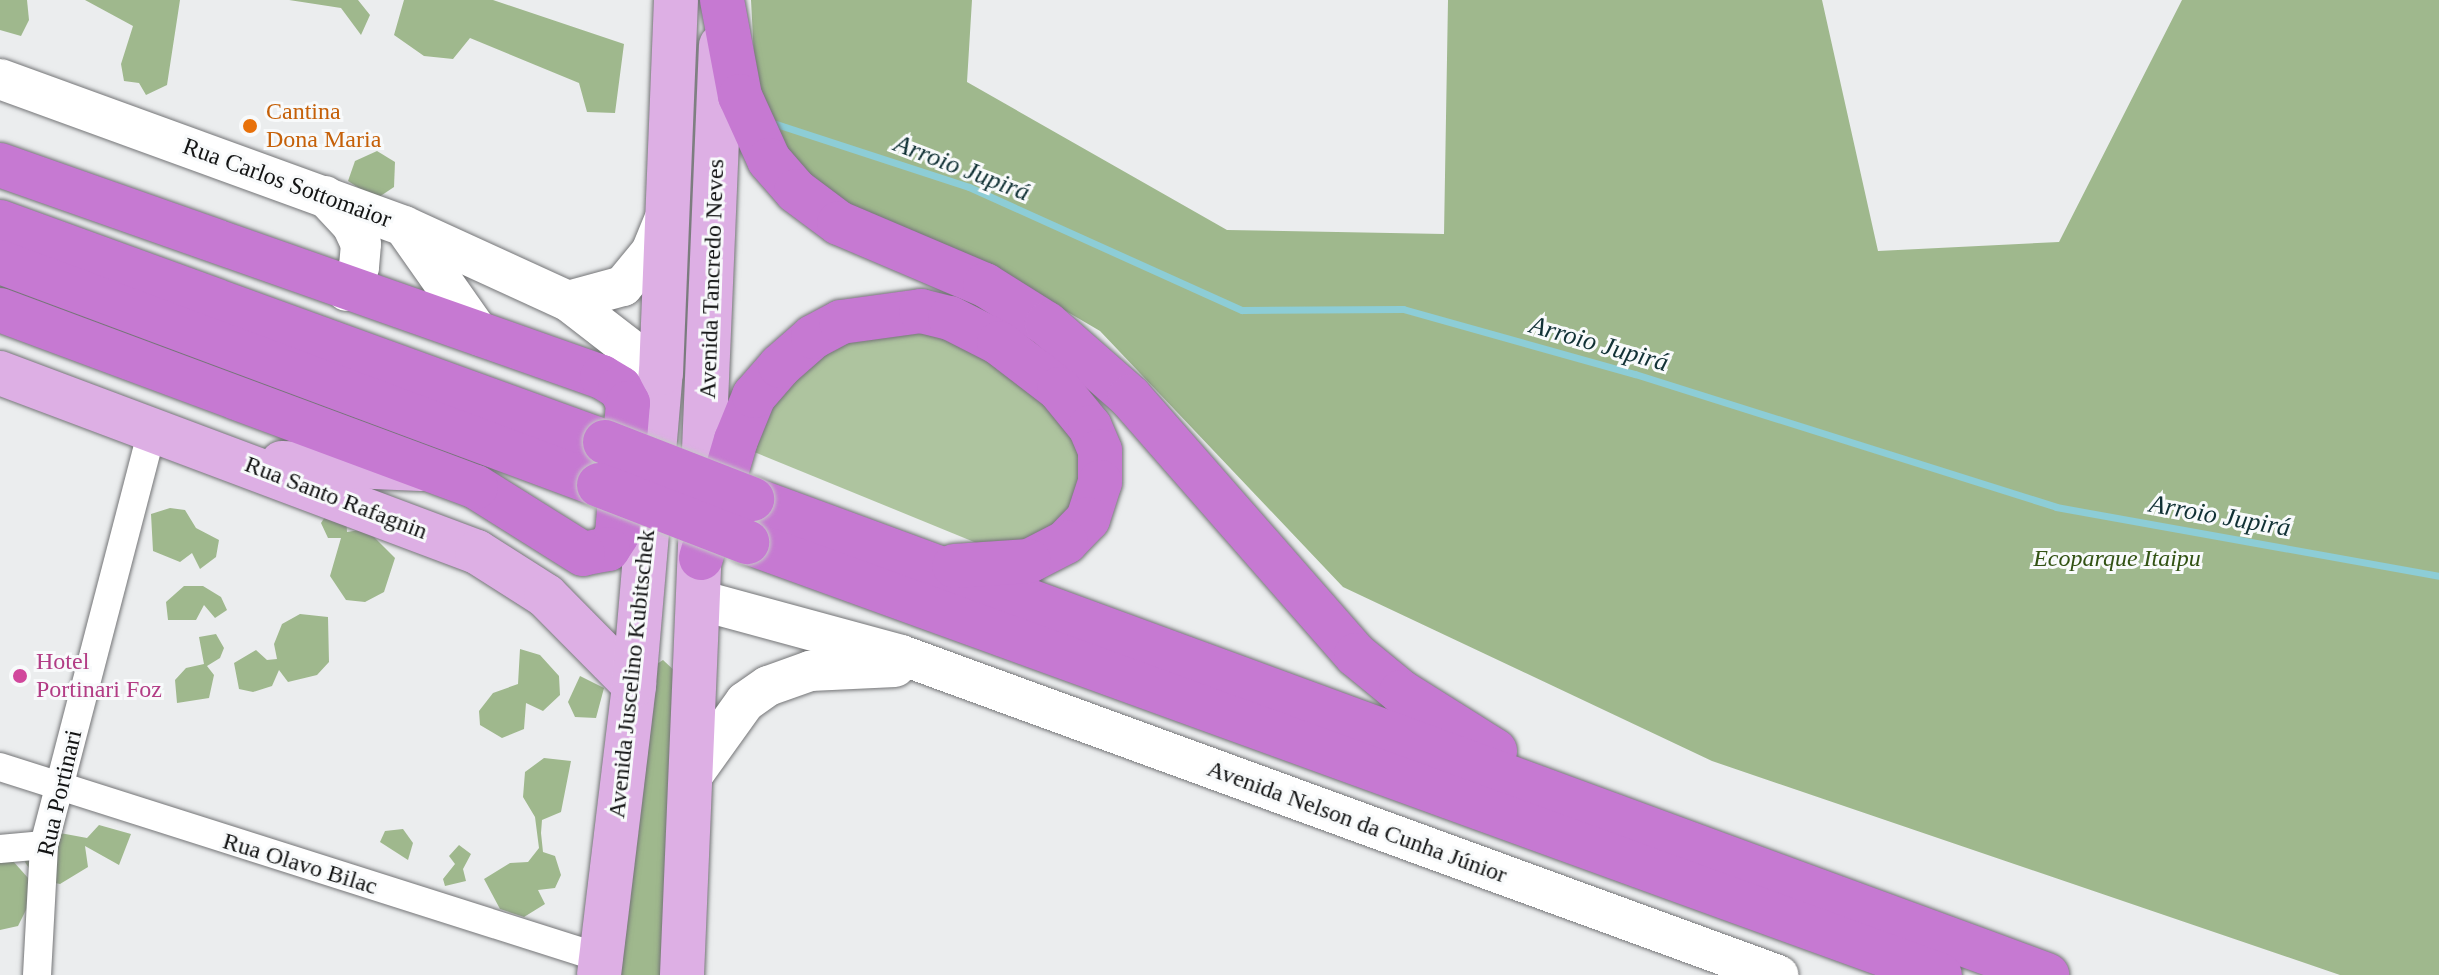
<!DOCTYPE html>
<meta charset="utf-8">
<style>
body{margin:0}
#map{position:relative;width:2439px;height:975px;overflow:hidden;background:#ebedee;font-family:"Times New Roman",serif}
div>[style]{position:absolute}
.green>*{inset:0;background:#aec49f}
.forest>*{inset:0;background:#9fb88d}
.stream>*{height:7px;margin:-3.5px;padding:0 3.5px;transform-origin:3.5px;border-radius:3.5px;background:#8dcdd6}
.roads{filter:drop-shadow(0 0 2px #747577) drop-shadow(0 0 2px #747577)}
.street>*{height:28px;margin:-14px;padding:0 14px;transform-origin:14px;border-radius:14px;background:#fff}
.secondary>*{height:40px;margin:-20px;padding:0 20px;transform-origin:20px;border-radius:20px;background:#fff}
.primary>*{height:44px;margin:-22px;padding:0 22px;transform-origin:22px;border-radius:22px;background:#ddafe4}
.highway>*{height:44px;margin:-22px;padding:0 22px;transform-origin:22px;border-radius:22px;background:#c679d2}
.bridges{filter:drop-shadow(0 0 2px #c6c7c7) drop-shadow(0 0 2px #c6c7c7)}
.highway-bridge>*{height:44px;margin:-22px;padding:0 22px;transform-origin:22px;border-radius:22px;background:#c679d2}
.dots>*{width:22px;height:22px;translate:-50% -50%;box-sizing:border-box;border:4px solid #f8fafb;border-radius:50%}
span{translate:-50% -50%;white-space:nowrap;text-align:center;line-height:1.15;-webkit-text-stroke:6px #f8fafb;paint-order:stroke}
.food-label{font-size:24px;color:#c56008}
.left{translate:0 -50%;text-align:left}
.street-label{font-size:24px;color:#131414}
.park-label{font-size:24px;color:#325214;font-style:italic}
.hotel-label{font-size:24px;color:#b23c85}
.water-label{font-size:26px;color:#113135;font-style:italic}
</style>
<div id="map">
<div class="green">
<div style="clip-path:polygon(906px 331px,957px 340px,1053px 408px,1085px 461px,1070px 518px,1001px 553px,747px 449px,765px 403px,834px 345px)"></div>
</div>
<div class="forest">
<div style="clip-path:polygon(0 0,27px 0,29px 20px,21px 36px,0 30px)"></div>
<div style="clip-path:polygon(85px 0,180px 0,167px 85px,146px 95px,139px 83px,124px 81px,121px 64px,133px 26px)"></div>
<div style="clip-path:polygon(289px 0,358px 0,370px 15px,361px 35px,341px 8px)"></div>
<div style="clip-path:polygon(404px 0,493px 0,624px 44px,615px 113px,587px 112px,579px 83px,470px 38px,453px 59px,424px 56px,394px 35px)"></div>
<div style="clip-path:polygon(751px 0,972px 0,967px 82px,1227px 230px,1444px 234px,1448px 0,1822px 0,1878px 251px,2059px 242px,2182px 0,2439px 0,2439px 975px,2340px 975px,1712px 761px,1343px 587px,1100px 331px,1003px 274px,840px 207px,787px 163px,756px 95px)"></div>
<div style="clip-path:polygon(377px 151px,395px 162px,394px 187px,376px 199px,348px 181px,355px 161px)"></div>
<div style="clip-path:polygon(170px 508px,185px 510px,196px 528px,219px 540px,216px 557px,200px 569px,192px 553px,180px 562px,153px 551px,151px 514px)"></div>
<div style="clip-path:polygon(331px 508px,346px 515px,347px 532px,366px 529px,395px 558px,384px 592px,365px 602px,346px 600px,330px 576px,341px 538px,328px 538px,321px 523px)"></div>
<div style="clip-path:polygon(184px 586px,203px 586px,221px 597px,227px 610px,215px 618px,204px 605px,196px 620px,168px 620px,166px 602px)"></div>
<div style="clip-path:polygon(300px 614px,328px 617px,329px 662px,317px 675px,288px 682px,279px 670px,272px 686px,253px 692px,239px 689px,234px 663px,256px 650px,267px 660px,277px 659px,274px 644px,282px 624px)"></div>
<div style="clip-path:polygon(216px 634px,224px 648px,220px 658px,207px 666px,214px 675px,209px 698px,177px 703px,175px 680px,186px 668px,204px 664px,199px 637px)"></div>
<div style="clip-path:polygon(520px 649px,540px 655px,559px 676px,560px 695px,543px 711px,526px 703px,524px 729px,502px 738px,480px 725px,479px 711px,493px 693px,518px 684px)"></div>
<div style="clip-path:polygon(663px 660px,677px 673px,661px 975px,619px 975px,646px 671px)"></div>
<div style="clip-path:polygon(580px 676px,604px 688px,596px 718px,575px 717px,568px 702px)"></div>
<div style="clip-path:polygon(544px 758px,571px 761px,561px 812px,542px 820px,541px 833px,543px 852px,555px 856px,561px 875px,555px 888px,538px 890px,545px 904px,524px 917px,500px 909px,484px 879px,510px 863px,528px 862px,539px 848px,535px 817px,523px 797px,525px 772px)"></div>
<div style="clip-path:polygon(99px 825px,131px 834px,119px 865px,85px 846px,88px 867px,60px 884px,36px 879px,25px 862px,39px 837px,60px 833px,87px 838px)"></div>
<div style="clip-path:polygon(403px 829px,413px 843px,408px 860px,380px 842px,385px 831px)"></div>
<div style="clip-path:polygon(459px 845px,471px 854px,463px 869px,466px 881px,445px 886px,443px 879px,455px 864px,449px 856px)"></div>
<div style="clip-path:polygon(12px 860px,29px 879px,27px 908px,18px 926px,0 930px,0 862px)"></div>
</div>
<div class="stream">
<div style="left:770px;top:122px;width:209px;rotate:18.1deg"></div>
<div style="left:969px;top:187px;width:299px;rotate:24.3deg"></div>
<div style="left:1242px;top:310px;width:161px;rotate:-0.4deg"></div>
<div style="left:1403px;top:309px;width:241px;rotate:15.7deg"></div>
<div style="left:1635px;top:374px;width:442px;rotate:17.5deg"></div>
<div style="left:2056px;top:507px;width:389px;rotate:10.2deg"></div>
</div>
<div class="roads">
<div class="street">
<div style="left:0;top:767px;width:631px;rotate:17.63deg"></div>
<div style="left:0;top:849px;width:44px;rotate:-5.2deg"></div>
<div style="left:37px;top:975px;width:130px;rotate:-86.9deg"></div>
<div style="left:44px;top:845px;width:430px;rotate:-75.4deg"></div>
</div>
<div class="secondary">
<div style="left:0;top:79px;width:430px;rotate:20deg"></div>
<div style="left:404px;top:226px;width:180px;rotate:24.6deg"></div>
<div style="left:568px;top:301px;width:118px;rotate:37.7deg"></div>
<div style="left:325px;top:196px;width:40px;rotate:47deg"></div>
<div style="left:352px;top:225px;width:21px;rotate:65deg"></div>
<div style="left:361px;top:244px;width:23px;rotate:95deg"></div>
<div style="left:359px;top:267px;width:27px;rotate:118deg"></div>
<div style="left:405px;top:228px;width:132px;rotate:54.9deg"></div>
<div style="left:568px;top:301px;width:57px;rotate:-15.3deg"></div>
<div style="left:623px;top:286px;width:44px;rotate:-50.5deg"></div>
<div style="left:651px;top:252px;width:42px;rotate:-67.7deg"></div>
<div style="left:699px;top:600px;width:209px;rotate:15.2deg"></div>
<div style="left:901px;top:655px;width:934px;rotate:20.05deg"></div>
<div style="left:692px;top:776px;width:91px;rotate:-54.4deg"></div>
<div style="left:745px;top:702px;width:28px;rotate:-35deg"></div>
<div style="left:768px;top:686px;width:45px;rotate:-19.7deg"></div>
<div style="left:810px;top:671px;width:85px;rotate:-2.7deg"></div>
</div>
<div class="primary">
<div style="left:0;top:373px;width:509px;rotate:20.57deg"></div>
<div style="left:477px;top:552px;width:82px;rotate:32.5deg"></div>
<div style="left:546px;top:596px;width:125px;rotate:45.3deg"></div>
<div style="left:282px;top:463px;width:139px;rotate:2.5deg"></div>
<div style="left:599px;top:975px;width:292px;rotate:-83.1deg"></div>
<div style="left:634px;top:685px;width:313px;rotate:-85.1deg"></div>
<div style="left:661px;top:373px;width:373px;rotate:-87.7deg"></div>
<div style="left:682px;top:975px;width:930px;rotate:-87.6deg"></div>
</div>
<div class="highway">
<div style="left:722px;top:0;width:98px;rotate:79.4deg"></div>
<div style="left:740px;top:96px;width:70px;rotate:65.6deg"></div>
<div style="left:769px;top:160px;width:41px;rotate:48.9deg"></div>
<div style="left:796px;top:191px;width:54px;rotate:36.7deg"></div>
<div style="left:839px;top:223px;width:159px;rotate:23deg"></div>
<div style="left:985px;top:285px;width:73px;rotate:32.2deg"></div>
<div style="left:1047px;top:324px;width:111px;rotate:41.3deg"></div>
<div style="left:1130px;top:397px;width:343px;rotate:48.8deg"></div>
<div style="left:1356px;top:655px;width:58px;rotate:39.4deg"></div>
<div style="left:1401px;top:692px;width:111px;rotate:32.1deg"></div>
<div style="left:0;top:165px;width:638px;rotate:19.4deg"></div>
<div style="left:602px;top:377px;width:21px;rotate:31deg"></div>
<div style="left:620px;top:388px;width:17px;rotate:62deg"></div>
<div style="left:628px;top:403px;width:132px;rotate:94.8deg"></div>
<div style="left:617px;top:535px;width:17px;rotate:123deg"></div>
<div style="left:608px;top:549px;width:25px;rotate:169deg"></div>
<div style="left:583px;top:554px;width:126px;rotate:-147.9deg"></div>
<div style="left:476px;top:487px;width:508px;rotate:-159.6deg"></div>
<div style="left:0;top:222px;width:644px;rotate:19.98deg"></div>
<div style="left:0;top:262px;width:639px;rotate:20.42deg"></div>
<div style="left:752px;top:499px;width:1380px;rotate:20.18deg"></div>
<div style="left:747px;top:542px;width:1269px;rotate:19.95deg"></div>
<div style="left:701px;top:558px;width:123px;rotate:-73.5deg"></div>
<div style="left:736px;top:440px;width:48px;rotate:-67.8deg"></div>
<div style="left:754px;top:396px;width:40px;rotate:-49deg"></div>
<div style="left:780px;top:366px;width:44px;rotate:-41.3deg"></div>
<div style="left:813px;top:337px;width:32px;rotate:-28deg"></div>
<div style="left:841px;top:322px;width:81px;rotate:-7.8deg"></div>
<div style="left:921px;top:311px;width:30px;rotate:14deg"></div>
<div style="left:950px;top:318px;width:55px;rotate:27deg"></div>
<div style="left:999px;top:343px;width:76px;rotate:37.5deg"></div>
<div style="left:1059px;top:389px;width:49px;rotate:50.8deg"></div>
<div style="left:1090px;top:427px;width:26px;rotate:67deg"></div>
<div style="left:1100px;top:451px;width:31px;rotate:90deg"></div>
<div style="left:1100px;top:482px;width:39px;rotate:108deg"></div>
<div style="left:1088px;top:519px;width:32px;rotate:134deg"></div>
<div style="left:1066px;top:542px;width:42px;rotate:152.8deg"></div>
<div style="left:1029px;top:561px;width:75px;rotate:176.2deg"></div>
</div>
</div>
<div class="bridges">
<div class="highway-bridge">
<div style="left:605px;top:442px;width:158px;rotate:21.2deg"></div>
<div style="left:599px;top:485px;width:159px;rotate:21.1deg"></div>
</div>
</div>
<div class="dots">
<div style="left:250px;top:126px;background:#e8710a"></div>
<div style="left:20px;top:676px;background:#d1479c"></div>
</div>
<div class="food-label">
<span class="left" style="left:266px;top:126px">Cantina<br>Dona Maria</span>
</div>
<div class="street-label">
<span style="left:287px;top:183px;rotate:20deg">Rua Carlos Sottomaior</span>
<span style="left:712px;top:279px;rotate:-88deg">Avenida Tancredo Neves</span>
<span style="left:336px;top:498px;rotate:21deg">Rua Santo Rafagnin</span>
<span style="left:632px;top:674px;rotate:-84deg">Avenida Juscelino Kubitschek</span>
<span style="left:60px;top:793px;rotate:-77deg">Rua Portinari</span>
<span style="left:1357px;top:822px;rotate:20deg">Avenida Nelson da Cunha Júnior</span>
<span style="left:300px;top:864px;rotate:17deg">Rua Olavo Bilac</span>
</div>
<div class="park-label">
<span style="left:2117px;top:559px">Ecoparque Itaipu</span>
</div>
<div class="hotel-label">
<span class="left" style="left:36px;top:676px">Hotel<br>Portinari Foz</span>
</div>
<div class="water-label">
<span style="left:962px;top:168px;rotate:21deg">Arroio Jupirá</span>
<span style="left:1599px;top:344px;rotate:16deg">Arroio Jupirá</span>
<span style="left:2220px;top:516px;rotate:10deg">Arroio Jupirá</span>
</div>
</div>
